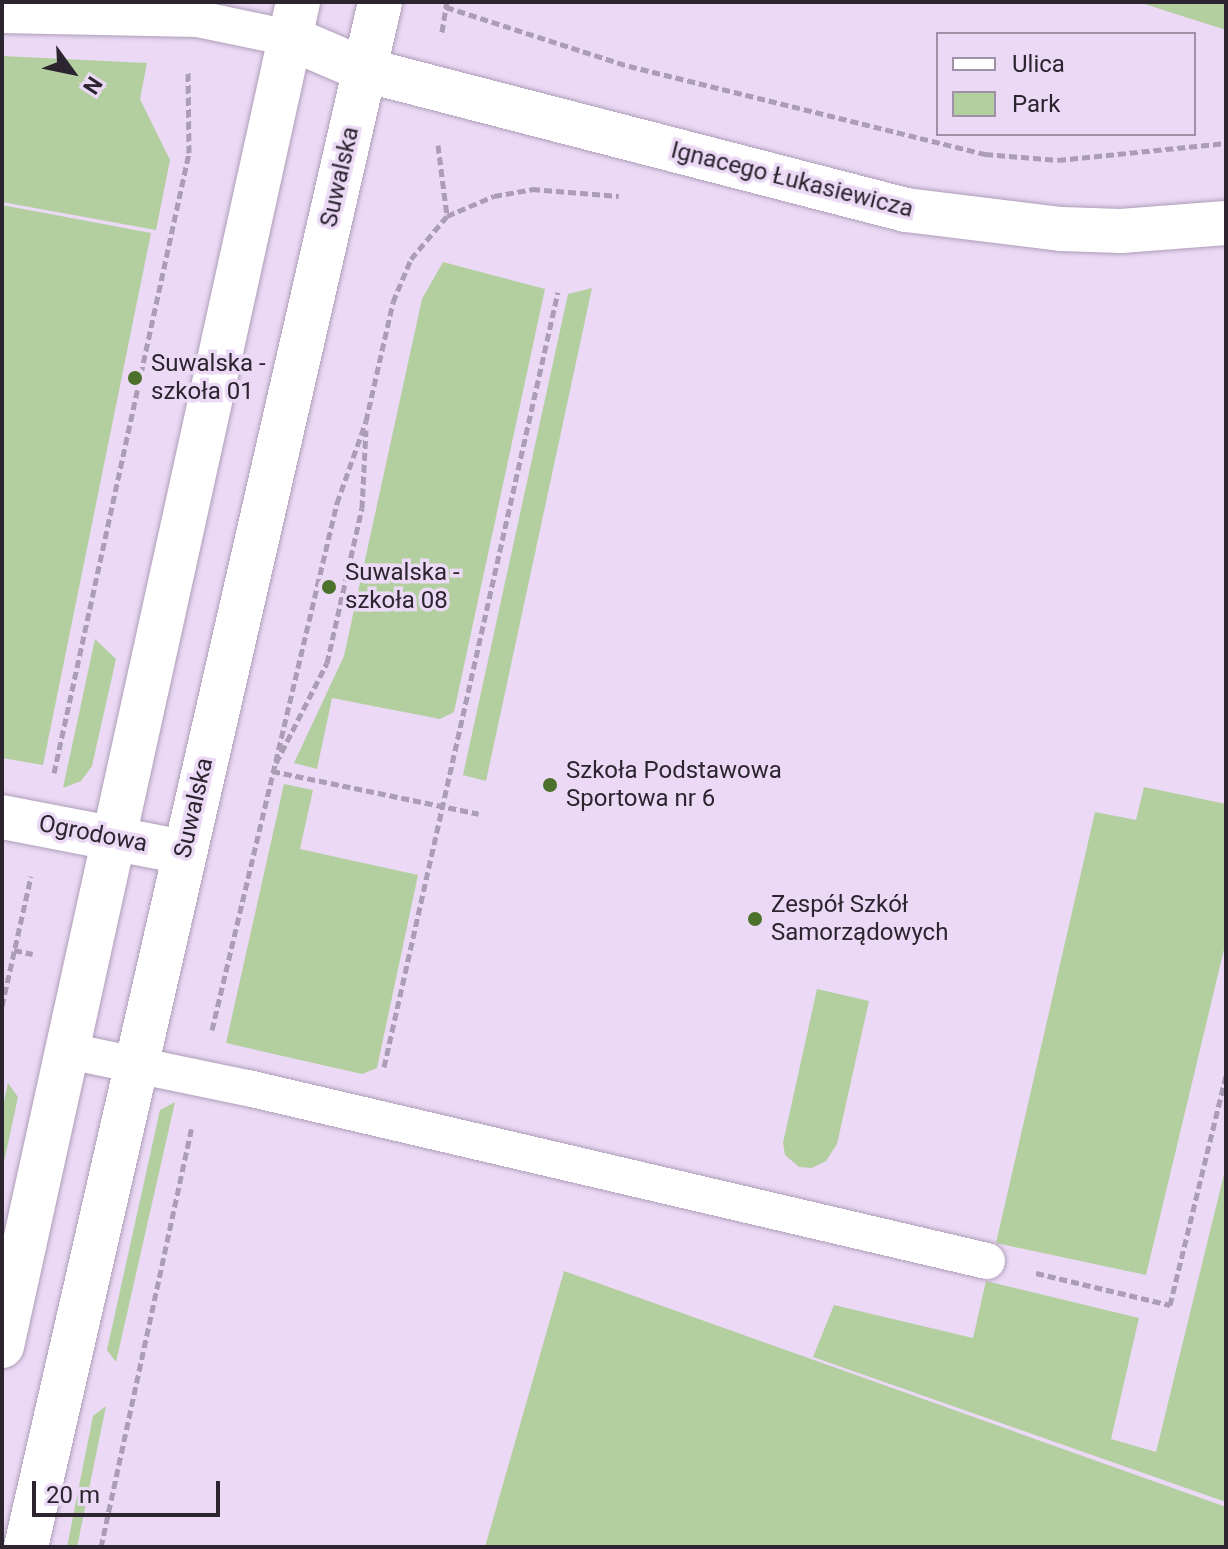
<!DOCTYPE html>
<meta charset="utf-8">
<style>
body{margin:0}
#map{position:relative;width:1228px;height:1549px;overflow:hidden;background:#ebd9f5;font-family:Roboto,sans-serif}
div>[style]{position:absolute}
.green>*{inset:0;background:#b3cfa0}
.path>*{height:5px;margin-top:-2.5px;transform-origin:0;background:repeating-linear-gradient(90deg,#ab9db3 0 8px,transparent 0 12px)}
.roads{filter:drop-shadow(0 0 2px #ae9eb8) drop-shadow(0 0 2px #ae9eb8)}
.service>*{height:36px;margin:-18px;padding:0 18px;transform-origin:18px;border-radius:18px;background:#fff}
.minor>*{height:44px;margin:-22px;padding:0 22px;transform-origin:22px;border-radius:22px;background:#fff}
.tertiary>*{height:44px;margin:-22px;padding:0 22px;transform-origin:22px;border-radius:22px;background:#fff}
.dots>*{width:22px;height:22px;translate:-50% -50%;box-sizing:border-box;border:4px solid #ebd9f5;border-radius:50%}
span{translate:-50% -50%;white-space:nowrap;text-align:center;line-height:1.15;-webkit-text-stroke:7px #ebd9f5;paint-order:stroke}
.street-label{font-size:24px;color:#2c2530}
.poi-label{font-size:24px;color:#2c2530}
.left{translate:0 -50%;text-align:left}
.frame{position:absolute;inset:0;border:4px solid #2c2530;pointer-events:none}
.legend{position:absolute;left:936px;top:32px;width:260px;height:104px;box-sizing:border-box;background:#ebd9f5;border:2px solid #9f91a6;margin:0;padding:10px 14px;list-style:none;font-size:24px;color:#2c2530}
.legend li{display:flex;align-items:center;gap:16px;height:40px}
.legend b{width:40px;border:2px solid #9f91a6}
.north{position:absolute;left:32px;top:32px;width:80px;height:80px;-webkit-text-stroke:6px #ebd9f5;paint-order:stroke;rotate:123deg;font-size:22px;font-weight:700;line-height:32px;text-align:center;color:#2c2530}
.north::after{content:'';display:block;margin:auto;width:28px;height:36px;background:#2c2530;clip-path:polygon(50% 0,100% 100%,50% 72%,0 100%)}
.scale{position:absolute;left:32px;top:1481px;width:188px;height:36px;box-sizing:border-box;border:4px solid #2c2530;border-top:0;padding-left:10px;font-size:24px;line-height:28px;white-space:nowrap;color:#2c2530;-webkit-text-stroke:6px #ebd9f5;paint-order:stroke}
</style>
<div id="map">
<div class="green">
<div style="clip-path:polygon(1138px 2px,1226px 2px,1226px 30px)"></div>
<div style="clip-path:polygon(2px 56px,147px 63px,140px 99px,170px 160px,156px 230px,2px 202px)"></div>
<div style="clip-path:polygon(2px 205px,151px 233px,43px 765px,2px 758px)"></div>
<div style="clip-path:polygon(443px 262px,545px 289px,454px 712px,440px 719px,332px 698px,317px 769px,294px 763px,344px 656px,422px 299px)"></div>
<div style="clip-path:polygon(592px 288px,486px 781px,463px 775px,568px 294px)"></div>
<div style="clip-path:polygon(95px 639px,116px 659px,92px 766px,81px 781px,63px 788px)"></div>
<div style="clip-path:polygon(284px 784px,313px 790px,300px 849px,418px 875px,377px 1068px,362px 1074px,226px 1043px)"></div>
<div style="clip-path:polygon(1144px 787px,1226px 804px,1226px 941px,1146px 1275px,996px 1243px,1095px 812px,1136px 820px)"></div>
<div style="clip-path:polygon(817px 989px,869px 1001px,837px 1144px,826px 1161px,812px 1168px,799px 1167px,785px 1155px,783px 1143px)"></div>
<div style="clip-path:polygon(8px 1083px,18px 1097px,2px 1171px,2px 1111px)"></div>
<div style="clip-path:polygon(175px 1102px,116px 1362px,107px 1350px,160px 1110px)"></div>
<div style="clip-path:polygon(1226px 1166px,1226px 1502px,813px 1357px,834px 1305px,973px 1338px,986px 1281px,1139px 1318px,1111px 1439px,1156px 1452px)"></div>
<div style="clip-path:polygon(564px 1271px,1226px 1507px,1226px 1547px,485px 1547px)"></div>
<div style="clip-path:polygon(106px 1406px,77px 1547px,67px 1547px,93px 1416px)"></div>
</div>
<div class="path">
<div style="left:446px;top:7px;width:192px;rotate:17.9deg"></div>
<div style="left:629px;top:66px;width:367px;rotate:13.9deg"></div>
<div style="left:985px;top:154px;width:73px;rotate:4.7deg"></div>
<div style="left:1058px;top:160px;width:169px;rotate:-5.8deg"></div>
<div style="left:442px;top:32px;width:30px;rotate:-81deg"></div>
<div style="left:438px;top:145px;width:72px;rotate:82.8deg"></div>
<div style="left:276px;top:763px;width:112px;rotate:-63deg"></div>
<div style="left:327px;top:663px;width:159px;rotate:-77.3deg"></div>
<div style="left:362px;top:508px;width:78px;rotate:-87.1deg"></div>
<div style="left:272px;top:771px;width:211px;rotate:11.7deg"></div>
<div style="left:54px;top:773px;width:635px;rotate:-77.72deg"></div>
<div style="left:189px;top:153px;width:83px;rotate:-90.7deg"></div>
<div style="left:14px;top:950px;width:19px;rotate:12deg"></div>
<div style="left:2px;top:1006px;width:133px;rotate:-77.4deg"></div>
<div style="left:212px;top:1030px;width:542px;rotate:-76.66deg"></div>
<div style="left:337px;top:503px;width:87px;rotate:-70.5deg"></div>
<div style="left:366px;top:421px;width:122px;rotate:-77.2deg"></div>
<div style="left:393px;top:302px;width:47px;rotate:-67.3deg"></div>
<div style="left:411px;top:259px;width:56px;rotate:-50.1deg"></div>
<div style="left:447px;top:216px;width:51px;rotate:-23.1deg"></div>
<div style="left:494px;top:196px;width:39px;rotate:-10deg"></div>
<div style="left:532px;top:189px;width:87px;rotate:4.6deg"></div>
<div style="left:384px;top:1067px;width:794px;rotate:-77.35deg"></div>
<div style="left:1036px;top:1273px;width:138px;rotate:13.4deg"></div>
<div style="left:1170px;top:1305px;width:237px;rotate:-76.3deg"></div>
<div style="left:101px;top:1547px;width:428px;rotate:-77.8deg"></div>
</div>
<div class="roads">
<div class="service">
<div style="left:2px;top:15px;width:196px;rotate:1.2deg"></div>
<div style="left:198px;top:19px;width:94px;rotate:11.7deg"></div>
<div style="left:64px;top:1050px;width:188px;rotate:11.7deg"></div>
<div style="left:248px;top:1088px;width:759px;rotate:13.18deg"></div>
</div>
<div class="minor">
<div style="left:2px;top:817px;width:184px;rotate:10.9deg"></div>
</div>
<div class="tertiary">
<div style="left:290px;top:38px;width:82px;rotate:23.1deg"></div>
<div style="left:365px;top:70px;width:559px;rotate:14.51deg"></div>
<div style="left:906px;top:210px;width:156px;rotate:7deg"></div>
<div style="left:1061px;top:229px;width:60px;rotate:1.9deg"></div>
<div style="left:1121px;top:231px;width:105px;rotate:-4.4deg"></div>
<div style="left:2px;top:1346px;width:1376px;rotate:-77.58deg"></div>
<div style="left:26px;top:1547px;width:1585px;rotate:-77.09deg"></div>
</div>
</div>
<div class="dots">
<div style="left:135px;top:378px;background:#4b712b"></div>
<div style="left:329px;top:587px;background:#4b712b"></div>
<div style="left:550px;top:785px;background:#4b712b"></div>
<div style="left:755px;top:919px;background:#4b712b"></div>
</div>
<div class="street-label">
<span style="left:340px;top:177px;rotate:-77deg">Suwalska</span>
<span style="left:792px;top:180px;rotate:14deg">Ignacego Łukasiewicza</span>
<span style="left:194px;top:808px;rotate:-77deg">Suwalska</span>
<span style="left:93px;top:834px;rotate:11deg">Ogrodowa</span>
</div>
<div class="poi-label">
<span class="left" style="left:151px;top:378px">Suwalska -<br>szkoła 01</span>
<span class="left" style="left:345px;top:587px">Suwalska -<br>szkoła 08</span>
<span class="left" style="left:566px;top:785px">Szkoła Podstawowa<br>Sportowa nr 6</span>
<span class="left" style="left:771px;top:919px">Zespół Szkół<br>Samorządowych</span>
</div>
<div class="frame"></div>
<ul class="legend">
<li><b style="height:10px;background:#fff"></b>Ulica</li>
<li><b style="height:22px;background:#b3cfa0"></b>Park</li>
</ul>
<div class="north">N</div>
<div class="scale">20 m</div>
</div>
